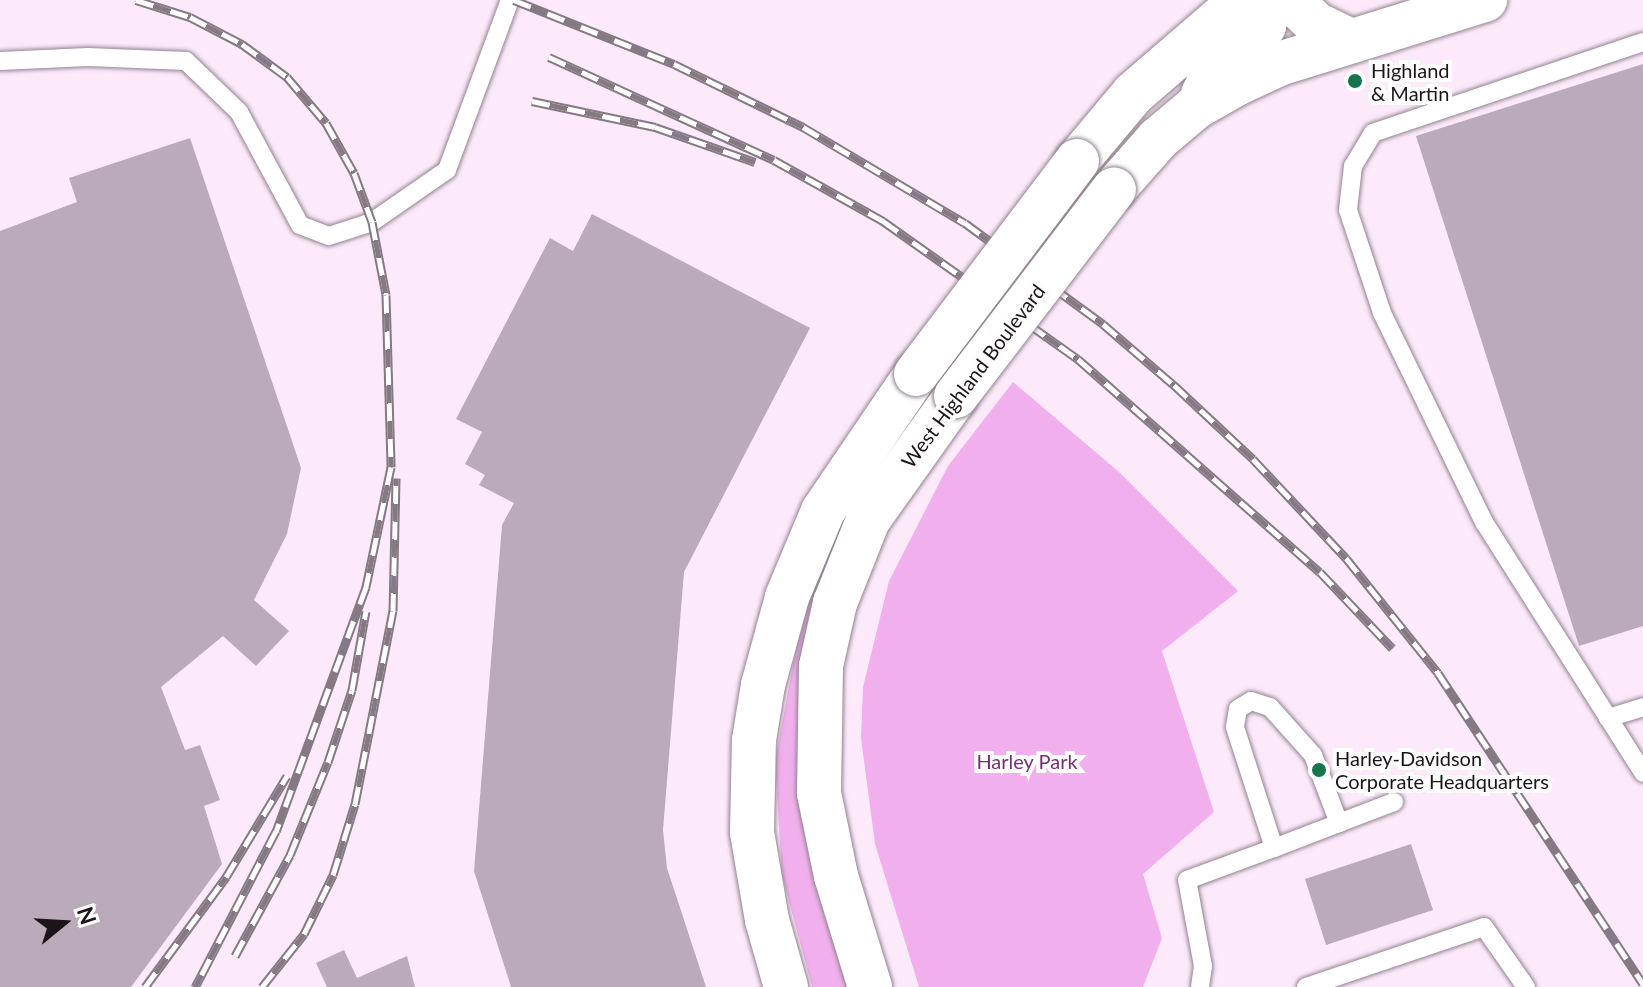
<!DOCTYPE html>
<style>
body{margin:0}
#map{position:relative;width:1643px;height:987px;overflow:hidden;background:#fceafa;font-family:Lato,sans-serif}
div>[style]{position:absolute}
.green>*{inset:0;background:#f1b0ed}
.building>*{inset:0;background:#bbaab9}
.roads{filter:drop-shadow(0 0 2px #928290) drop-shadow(0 0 2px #928290)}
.lane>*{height:18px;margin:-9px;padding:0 9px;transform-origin:9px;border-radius:9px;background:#fff}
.secondary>*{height:44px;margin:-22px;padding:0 22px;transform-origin:22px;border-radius:22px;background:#fff}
.rail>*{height:9px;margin-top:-4.5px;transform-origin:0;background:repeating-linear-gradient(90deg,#fdfdfd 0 18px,#857984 0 36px);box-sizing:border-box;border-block:2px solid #857984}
.bridges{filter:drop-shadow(0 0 2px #928290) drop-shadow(0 0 2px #928290)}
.secondary-bridge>*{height:44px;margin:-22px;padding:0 22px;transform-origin:22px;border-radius:22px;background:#fff}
.dots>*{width:22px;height:22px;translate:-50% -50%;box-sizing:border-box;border:4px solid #fdfdfd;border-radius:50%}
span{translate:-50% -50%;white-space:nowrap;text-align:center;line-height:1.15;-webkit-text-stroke:8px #fdfdfd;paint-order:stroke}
.poi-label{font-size:20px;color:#1b151a}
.left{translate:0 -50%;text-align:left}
.street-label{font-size:20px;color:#1b151a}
.park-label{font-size:20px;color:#7a2e79}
.north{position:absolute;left:24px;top:883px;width:80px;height:80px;-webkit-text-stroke:6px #fdfdfd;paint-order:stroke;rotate:72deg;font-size:22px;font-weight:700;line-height:32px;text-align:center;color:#1b151a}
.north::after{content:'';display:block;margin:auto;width:28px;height:36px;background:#1b151a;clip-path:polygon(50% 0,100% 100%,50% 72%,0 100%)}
</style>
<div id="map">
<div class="green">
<div style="clip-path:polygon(1013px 382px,1119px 472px,1238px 591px,1162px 651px,1214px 812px,1143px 874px,1162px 938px,1143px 987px,919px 987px,875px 844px,861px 738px,863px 687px,889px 581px,948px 466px)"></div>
<div style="clip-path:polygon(846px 512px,853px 516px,815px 870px,853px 987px,812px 987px,782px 875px,775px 761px,803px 612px)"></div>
</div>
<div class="building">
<div style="clip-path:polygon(1643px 64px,1643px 626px,1579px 646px,1416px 136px)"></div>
<div style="clip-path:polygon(190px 138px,301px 468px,287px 534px,254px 600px,289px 631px,256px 666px,223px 636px,161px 687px,185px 750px,200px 745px,220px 800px,204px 806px,222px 864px,131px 987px,0 987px,0 231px,77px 202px,69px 178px)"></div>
<div style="clip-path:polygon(592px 214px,810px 328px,684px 572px,663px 830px,667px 868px,706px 987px,511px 987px,474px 871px,502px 525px,514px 503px,479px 485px,485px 475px,465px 464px,482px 432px,456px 419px,550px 238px,573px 251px)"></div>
<div style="clip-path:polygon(1411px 844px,1433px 910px,1326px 945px,1305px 879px)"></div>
<div style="clip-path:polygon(344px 950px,357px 978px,407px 956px,415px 987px,327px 987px,316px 963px)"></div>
</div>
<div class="roads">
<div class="lane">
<div style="left:1643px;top:42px;width:285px;rotate:161.4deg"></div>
<div style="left:1373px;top:133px;width:39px;rotate:121deg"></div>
<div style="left:1353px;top:166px;width:44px;rotate:96.5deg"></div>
<div style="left:1348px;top:210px;width:108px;rotate:71.7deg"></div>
<div style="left:1382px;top:313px;width:233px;rotate:64deg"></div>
<div style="left:1484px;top:522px;width:297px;rotate:57.6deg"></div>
<div style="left:0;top:61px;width:88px;rotate:-2.6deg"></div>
<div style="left:88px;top:57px;width:98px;rotate:2.3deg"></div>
<div style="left:186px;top:61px;width:74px;rotate:43.9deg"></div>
<div style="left:239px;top:112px;width:128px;rotate:61.6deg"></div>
<div style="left:300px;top:225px;width:31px;rotate:21deg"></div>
<div style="left:329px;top:236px;width:45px;rotate:-18deg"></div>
<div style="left:372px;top:222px;width:91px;rotate:-34.7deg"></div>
<div style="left:447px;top:170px;width:181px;rotate:-69.7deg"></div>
<div style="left:1608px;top:718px;width:37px;rotate:-17deg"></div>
<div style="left:1274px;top:848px;width:70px;rotate:-21deg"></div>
<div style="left:1200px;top:987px;width:21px;rotate:-82deg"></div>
<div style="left:1203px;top:966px;width:87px;rotate:-100.5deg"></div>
<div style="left:1187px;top:880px;width:93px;rotate:-20.2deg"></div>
<div style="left:1274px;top:848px;width:127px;rotate:-107.9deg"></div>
<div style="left:1235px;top:727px;width:18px;rotate:-81deg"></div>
<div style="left:1238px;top:709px;width:15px;rotate:-32deg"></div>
<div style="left:1251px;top:701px;width:20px;rotate:18deg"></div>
<div style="left:1270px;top:707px;width:64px;rotate:48.1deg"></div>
<div style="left:1313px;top:755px;width:73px;rotate:69.1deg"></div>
<div style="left:1339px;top:823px;width:59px;rotate:-20.9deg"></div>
<div style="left:1306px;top:987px;width:188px;rotate:-18.6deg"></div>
<div style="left:1484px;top:927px;width:73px;rotate:55deg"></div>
</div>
<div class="secondary">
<div style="left:1291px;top:0;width:35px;rotate:44deg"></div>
<div style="left:1316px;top:24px;width:39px;rotate:26deg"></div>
<div style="left:1203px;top:94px;width:27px;rotate:-63deg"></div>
<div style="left:1215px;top:70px;width:66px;rotate:-41.9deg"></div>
<div style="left:1264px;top:26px;width:26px;rotate:-79deg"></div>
<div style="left:1077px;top:161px;width:87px;rotate:-50.1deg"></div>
<div style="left:1133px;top:94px;width:144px;rotate:-40.8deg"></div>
<div style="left:1114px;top:189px;width:67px;rotate:-48.7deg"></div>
<div style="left:1158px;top:139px;width:50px;rotate:-40.1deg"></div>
<div style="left:1196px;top:107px;width:46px;rotate:-29.9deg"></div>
<div style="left:1236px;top:84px;width:47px;rotate:-24.9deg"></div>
<div style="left:1279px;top:64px;width:216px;rotate:-17.3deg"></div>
<div style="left:786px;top:987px;width:70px;rotate:-105.8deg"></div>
<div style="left:767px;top:920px;width:89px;rotate:-99.7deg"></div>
<div style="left:752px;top:832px;width:92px;rotate:-88.8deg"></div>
<div style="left:754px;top:740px;width:56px;rotate:-80.7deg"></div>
<div style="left:763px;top:685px;width:91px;rotate:-74.7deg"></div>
<div style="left:787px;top:597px;width:93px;rotate:-67.3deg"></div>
<div style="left:823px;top:511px;width:166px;rotate:-55.8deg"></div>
<div style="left:870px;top:987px;width:116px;rotate:-107deg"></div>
<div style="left:836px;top:876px;width:85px;rotate:-101.6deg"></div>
<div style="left:819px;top:793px;width:127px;rotate:-89.1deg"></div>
<div style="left:821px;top:666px;width:65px;rotate:-77.5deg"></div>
<div style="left:835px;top:603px;width:89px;rotate:-68.3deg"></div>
<div style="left:868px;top:520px;width:152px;rotate:-54.6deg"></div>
</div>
</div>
<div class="rail">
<div style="left:136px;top:0;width:57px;rotate:17.5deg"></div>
<div style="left:190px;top:17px;width:59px;rotate:27.4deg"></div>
<div style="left:242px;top:44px;width:56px;rotate:36.3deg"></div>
<div style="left:287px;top:77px;width:60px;rotate:49.7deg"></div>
<div style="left:326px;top:123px;width:57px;rotate:60.8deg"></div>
<div style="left:354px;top:173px;width:52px;rotate:69.8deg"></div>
<div style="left:372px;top:222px;width:74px;rotate:79.1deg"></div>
<div style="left:386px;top:295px;width:172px;rotate:88.3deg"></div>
<div style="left:391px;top:467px;width:123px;rotate:101.8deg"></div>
<div style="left:366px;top:587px;width:260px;rotate:110.2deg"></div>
<div style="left:276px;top:831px;width:176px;rotate:117.4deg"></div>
<div style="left:514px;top:0;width:172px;rotate:21.8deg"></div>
<div style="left:674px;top:64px;width:144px;rotate:26deg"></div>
<div style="left:803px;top:127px;width:188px;rotate:30.7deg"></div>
<div style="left:965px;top:223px;width:171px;rotate:36.2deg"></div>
<div style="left:1103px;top:324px;width:94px;rotate:40.7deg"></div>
<div style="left:1174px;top:385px;width:108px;rotate:43.1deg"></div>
<div style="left:1253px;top:459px;width:136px;rotate:46.8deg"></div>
<div style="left:1346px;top:558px;width:147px;rotate:51.3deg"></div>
<div style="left:1438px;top:673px;width:372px;rotate:56.6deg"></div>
<div style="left:549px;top:57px;width:247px;rotate:24.6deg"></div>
<div style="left:774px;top:160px;width:125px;rotate:29.2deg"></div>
<div style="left:883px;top:221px;width:239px;rotate:35.3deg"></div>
<div style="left:1078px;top:359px;width:322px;rotate:41.4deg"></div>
<div style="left:1320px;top:572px;width:105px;rotate:46.5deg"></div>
<div style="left:532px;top:101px;width:126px;rotate:11.9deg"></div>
<div style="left:655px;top:127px;width:106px;rotate:19.3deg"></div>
<div style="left:235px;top:956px;width:115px;rotate:-61.4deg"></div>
<div style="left:290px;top:855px;width:100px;rotate:-67.8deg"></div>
<div style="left:328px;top:762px;width:76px;rotate:-71.6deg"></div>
<div style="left:352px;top:690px;width:80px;rotate:-80deg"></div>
<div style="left:145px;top:987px;width:137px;rotate:-53.6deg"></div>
<div style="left:226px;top:877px;width:118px;rotate:-58.9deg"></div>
<div style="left:262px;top:987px;width:68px;rotate:-51.6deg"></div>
<div style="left:304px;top:934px;width:66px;rotate:-63.8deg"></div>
<div style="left:333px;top:875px;width:74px;rotate:-72.8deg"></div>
<div style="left:355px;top:804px;width:197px;rotate:-78.9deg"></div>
<div style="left:393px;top:611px;width:133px;rotate:-88.7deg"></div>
</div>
<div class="bridges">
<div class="secondary-bridge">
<div style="left:916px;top:374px;width:267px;rotate:-52.9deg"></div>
<div style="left:956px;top:396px;width:260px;rotate:-52.6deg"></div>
</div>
</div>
<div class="dots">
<div style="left:1355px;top:81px;background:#15744b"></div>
<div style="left:1319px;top:770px;background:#15744b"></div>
</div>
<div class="poi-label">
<span class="left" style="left:1371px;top:82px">Highland<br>&amp; Martin</span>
<span class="left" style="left:1335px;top:770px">Harley-Davidson<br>Corporate Headquarters</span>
</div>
<div class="street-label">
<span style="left:973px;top:376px;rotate:-53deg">West Highland Boulevard</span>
</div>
<div class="park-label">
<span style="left:1027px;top:761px">Harley Park</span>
</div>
<div class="north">N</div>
</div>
